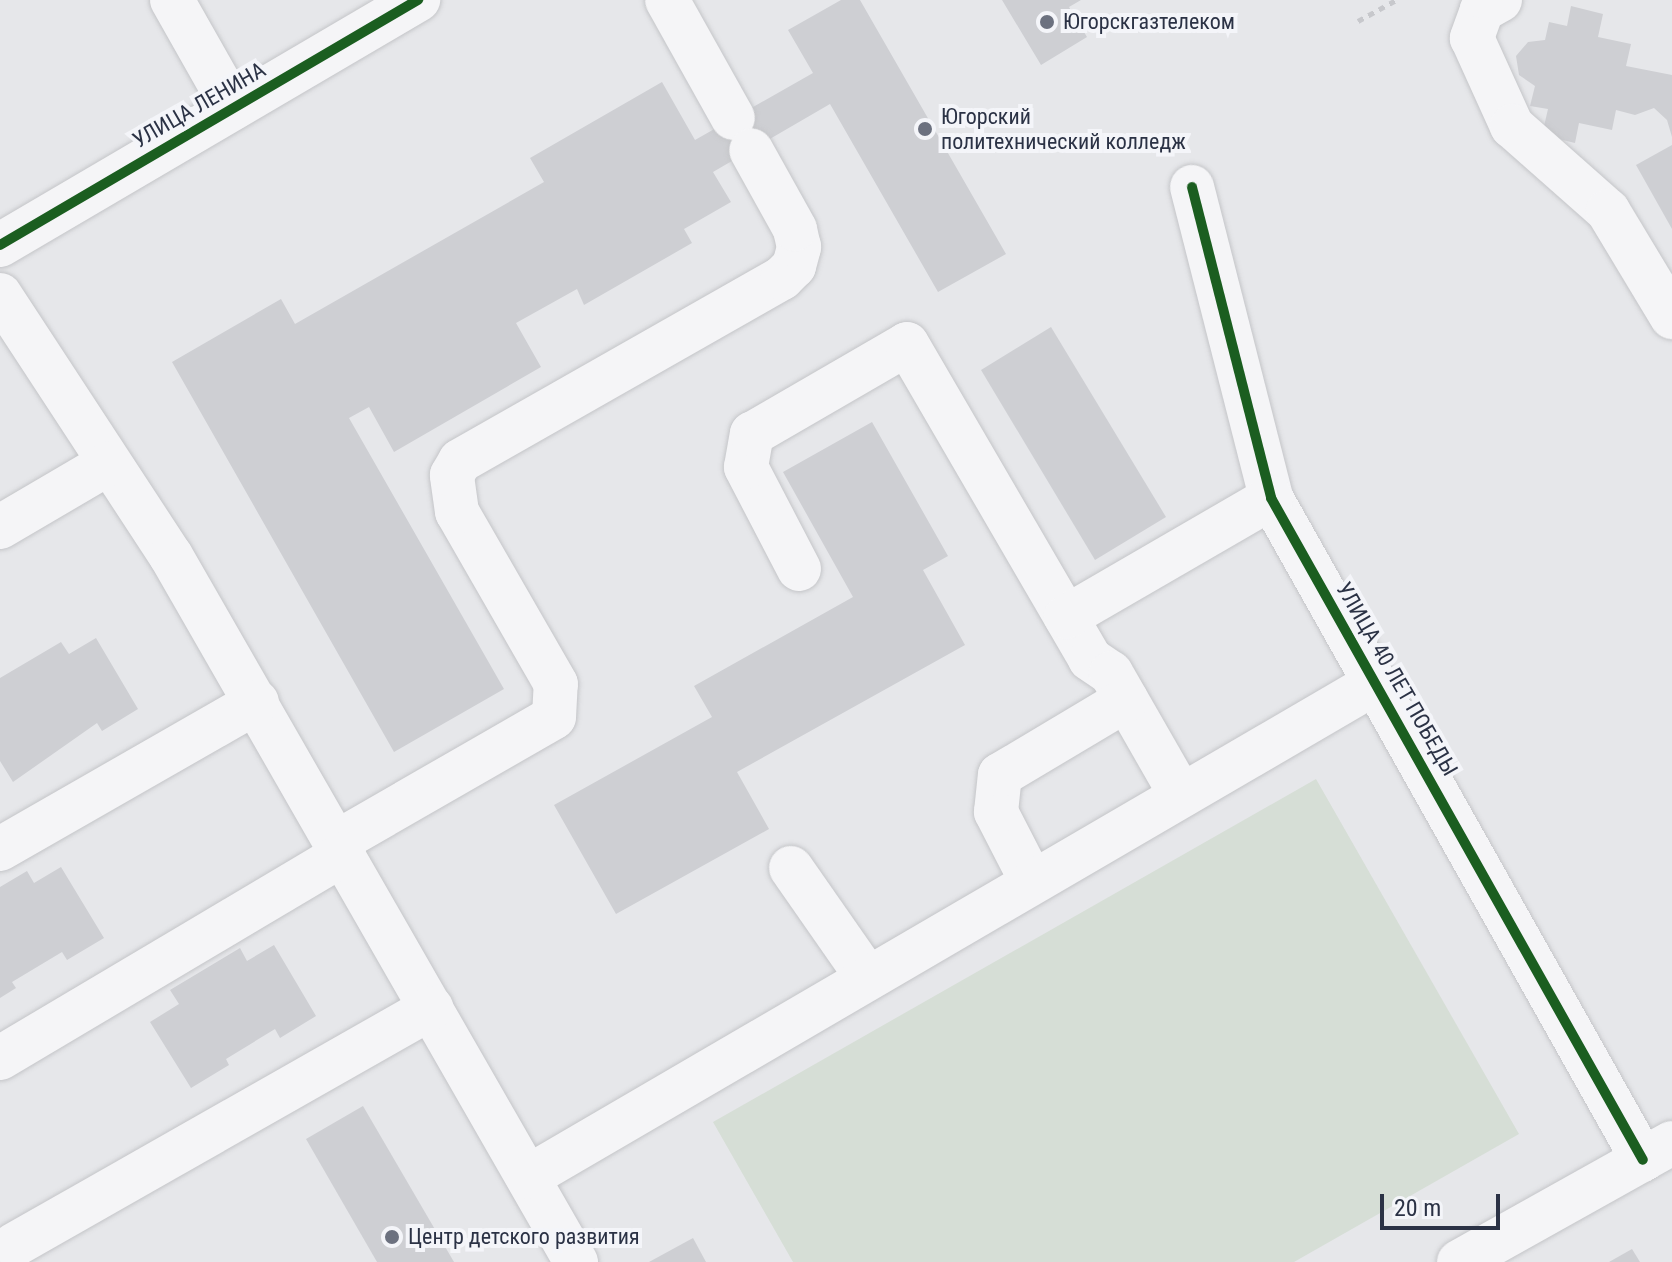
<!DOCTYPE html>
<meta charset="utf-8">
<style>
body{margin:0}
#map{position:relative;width:1672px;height:1262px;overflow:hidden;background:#e6e7ea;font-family:"Roboto Condensed",sans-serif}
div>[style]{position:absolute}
.green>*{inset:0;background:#d6ded6}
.building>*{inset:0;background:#cecfd3}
.path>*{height:5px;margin-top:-2.5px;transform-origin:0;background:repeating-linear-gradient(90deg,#c7c8cc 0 6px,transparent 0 12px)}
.roads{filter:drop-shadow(0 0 2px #c4c5c8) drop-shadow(0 0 2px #c4c5c8)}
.minor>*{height:44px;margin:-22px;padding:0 22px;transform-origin:22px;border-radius:22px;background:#f5f5f7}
.cycleway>*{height:10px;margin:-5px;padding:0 5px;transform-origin:5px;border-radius:5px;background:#1b5e20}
.dots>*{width:22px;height:22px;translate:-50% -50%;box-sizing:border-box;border:4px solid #f4f5f9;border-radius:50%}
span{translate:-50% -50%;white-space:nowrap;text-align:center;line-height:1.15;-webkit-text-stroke:8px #f4f5f9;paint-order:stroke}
.poi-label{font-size:22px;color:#2b3245}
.left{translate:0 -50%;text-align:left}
.street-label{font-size:22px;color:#2b3245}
.scale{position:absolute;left:1380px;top:1194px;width:120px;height:36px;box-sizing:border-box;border:4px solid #2b3245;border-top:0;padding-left:10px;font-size:24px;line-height:28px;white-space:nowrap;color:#2b3245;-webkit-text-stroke:6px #f4f5f9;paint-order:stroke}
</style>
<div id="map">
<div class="green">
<div style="clip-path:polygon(1316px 779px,1519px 1134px,1294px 1262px,793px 1262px,713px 1122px)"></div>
</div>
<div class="building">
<div style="clip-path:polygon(841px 0,860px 0,1006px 254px,938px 292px,830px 104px,713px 172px,731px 202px,684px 229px,692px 243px,584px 305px,577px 289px,516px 323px,541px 367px,394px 452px,369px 407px,349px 418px,504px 689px,394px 752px,172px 362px,281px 299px,295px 324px,544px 182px,530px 158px,662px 82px,695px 140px,813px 73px,788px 30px)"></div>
<div style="clip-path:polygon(1002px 0,1081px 0,1069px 7px,1087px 37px,1041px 65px)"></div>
<div style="clip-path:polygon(1571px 6px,1603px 14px,1598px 37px,1631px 44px,1626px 66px,1672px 75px,1672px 137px,1667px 120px,1654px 108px,1635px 115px,1616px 110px,1612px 130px,1579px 123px,1575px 143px,1542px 135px,1548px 109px,1530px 106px,1535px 86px,1519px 75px,1516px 56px,1528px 42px,1545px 40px,1549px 22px,1567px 26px)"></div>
<div style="clip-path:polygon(1672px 145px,1672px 229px,1636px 165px)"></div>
<div style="clip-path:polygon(1051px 327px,1166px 517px,1095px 560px,981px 370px)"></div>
<div style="clip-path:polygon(872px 422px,948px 556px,923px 570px,965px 645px,737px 772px,769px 829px,616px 914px,554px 805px,712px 717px,694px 686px,853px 597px,783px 472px)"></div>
<div style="clip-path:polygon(96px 638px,138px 709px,102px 731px,97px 723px,13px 782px,0 761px,0 678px,61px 642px,69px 654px)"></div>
<div style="clip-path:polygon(61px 867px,104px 938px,67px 960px,62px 952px,12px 982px,16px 988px,0 998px,0 887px,27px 871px,34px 883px)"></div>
<div style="clip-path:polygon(274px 945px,316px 1016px,280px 1038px,275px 1029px,226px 1059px,229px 1065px,191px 1088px,150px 1022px,179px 1004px,170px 990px,240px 948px,247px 961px)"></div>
<div style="clip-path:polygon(363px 1106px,454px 1262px,377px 1262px,306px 1139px)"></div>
<div style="clip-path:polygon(693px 1238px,706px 1262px,649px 1262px)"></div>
<div style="clip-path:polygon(1632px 1249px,1640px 1262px,1609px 1262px)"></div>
</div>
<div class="path">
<div style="left:1358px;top:21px;width:43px;rotate:-28.9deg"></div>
</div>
<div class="roads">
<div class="minor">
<div style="left:172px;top:0;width:124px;rotate:60.5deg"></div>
<div style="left:667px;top:0;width:135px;rotate:60.8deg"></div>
<div style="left:1500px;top:0;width:21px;rotate:151deg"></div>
<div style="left:1482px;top:10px;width:30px;rotate:110deg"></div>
<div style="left:1472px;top:38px;width:97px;rotate:65.6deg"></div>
<div style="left:1512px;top:126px;width:128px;rotate:41.5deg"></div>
<div style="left:1608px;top:211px;width:124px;rotate:58.9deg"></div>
<div style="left:1192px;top:187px;width:321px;rotate:75.7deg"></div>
<div style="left:1271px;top:498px;width:759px;rotate:60.67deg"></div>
<div style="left:0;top:245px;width:485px;rotate:-30.4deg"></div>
<div style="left:0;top:295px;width:312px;rotate:56.8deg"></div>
<div style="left:171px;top:556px;width:814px;rotate:60.16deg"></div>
<div style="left:0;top:527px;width:126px;rotate:-30.4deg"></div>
<div style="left:799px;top:569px;width:115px;rotate:-117.5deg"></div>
<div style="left:746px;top:467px;width:34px;rotate:-80deg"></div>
<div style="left:752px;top:434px;width:179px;rotate:-30.1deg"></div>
<div style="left:907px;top:344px;width:364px;rotate:59.8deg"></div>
<div style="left:1090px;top:659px;width:25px;rotate:34deg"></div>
<div style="left:1111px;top:673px;width:141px;rotate:60.2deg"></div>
<div style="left:1066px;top:617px;width:237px;rotate:-30.1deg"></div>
<div style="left:337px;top:842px;width:250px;rotate:-29.9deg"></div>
<div style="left:554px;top:717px;width:33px;rotate:-87deg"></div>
<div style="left:556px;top:684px;width:198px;rotate:-119.9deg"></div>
<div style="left:457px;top:512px;width:37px;rotate:-98deg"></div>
<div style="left:452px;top:475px;width:16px;rotate:-60deg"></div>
<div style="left:460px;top:461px;width:370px;rotate:-29.6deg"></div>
<div style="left:782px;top:278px;width:17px;rotate:-45deg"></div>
<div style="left:794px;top:266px;width:20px;rotate:-75deg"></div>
<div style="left:799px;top:247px;width:18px;rotate:-103deg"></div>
<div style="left:795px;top:229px;width:90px;rotate:-119.1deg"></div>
<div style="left:0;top:849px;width:296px;rotate:-29.8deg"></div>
<div style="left:791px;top:868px;width:133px;rotate:55.1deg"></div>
<div style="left:1032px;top:882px;width:79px;rotate:-117.2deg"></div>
<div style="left:996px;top:812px;width:37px;rotate:-84deg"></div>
<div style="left:1000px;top:775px;width:147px;rotate:-30.8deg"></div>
<div style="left:0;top:1058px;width:400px;rotate:-30.7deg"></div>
<div style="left:528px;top:1177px;width:981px;rotate:-30.25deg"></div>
<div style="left:14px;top:1245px;width:480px;rotate:-29.6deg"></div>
<div style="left:1459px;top:1262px;width:244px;rotate:-29.2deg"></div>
</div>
</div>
<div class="cycleway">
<div style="left:1192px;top:187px;width:321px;rotate:75.7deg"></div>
<div style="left:1271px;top:498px;width:759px;rotate:60.67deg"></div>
<div style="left:0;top:245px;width:485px;rotate:-30.4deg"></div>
</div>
<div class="dots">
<div style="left:1047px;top:22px;background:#6c717f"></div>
<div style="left:925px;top:129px;background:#6c717f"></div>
<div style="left:392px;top:1237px;background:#6c717f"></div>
</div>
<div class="poi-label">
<span class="left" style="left:1063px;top:22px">Югорскгазтелеком</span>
<span class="left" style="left:941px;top:129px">Югорский<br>политехнический колледж</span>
<span class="left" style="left:408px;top:1237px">Центр детского развития</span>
</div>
<div class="street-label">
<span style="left:199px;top:105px;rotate:-30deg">УЛИЦА ЛЕНИНА</span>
<span style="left:1397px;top:679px;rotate:60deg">УЛИЦА 40 ЛЕТ ПОБЕДЫ</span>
</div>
<div class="scale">20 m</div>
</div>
